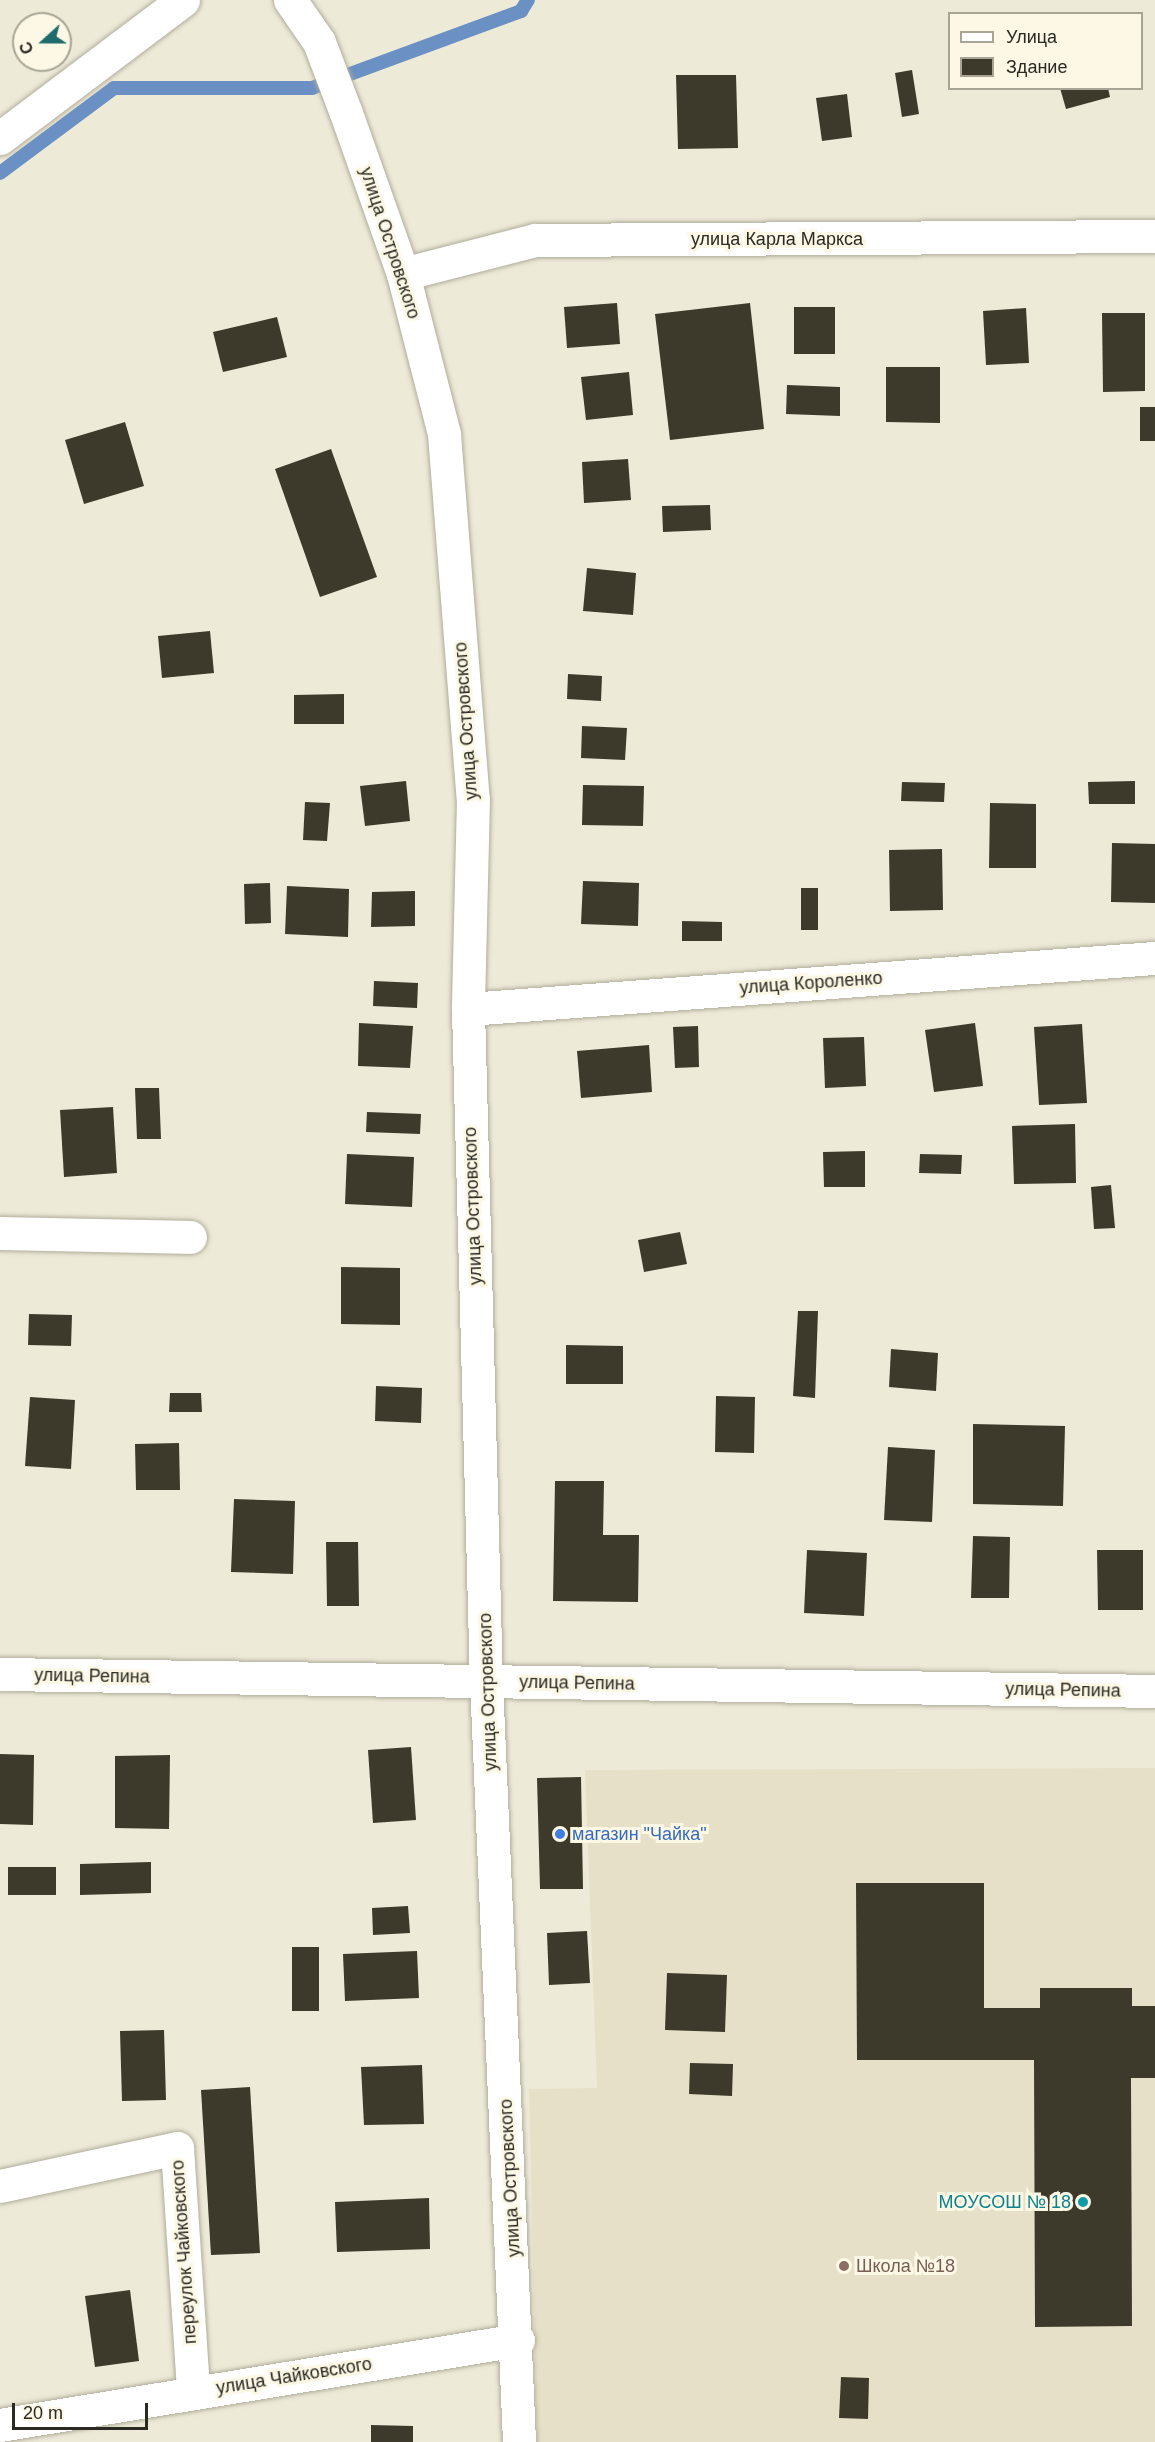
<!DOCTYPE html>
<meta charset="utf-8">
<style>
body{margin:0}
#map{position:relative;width:1155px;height:2442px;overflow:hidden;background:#eeead8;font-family:Arial,sans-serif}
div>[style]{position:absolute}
.built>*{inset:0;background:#e5e0c7}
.stream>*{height:14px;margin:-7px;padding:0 7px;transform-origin:7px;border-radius:7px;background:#6b90c4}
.building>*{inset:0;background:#3d3a2c}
.roads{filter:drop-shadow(0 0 2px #b0ad9b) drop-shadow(0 0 2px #b0ad9b)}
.street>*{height:33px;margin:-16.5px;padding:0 16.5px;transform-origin:16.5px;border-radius:16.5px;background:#fff}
.dots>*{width:16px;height:16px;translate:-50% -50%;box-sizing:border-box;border:3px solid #fcf8e5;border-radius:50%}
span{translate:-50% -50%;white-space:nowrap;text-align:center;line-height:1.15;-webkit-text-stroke:6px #fcf8e5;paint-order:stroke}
.street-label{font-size:18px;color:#2a2922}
.shop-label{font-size:18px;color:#366cbe}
.left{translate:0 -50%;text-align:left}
.culture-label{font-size:18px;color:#0d838f}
.right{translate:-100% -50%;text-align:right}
.education-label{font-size:18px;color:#785e54}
.legend{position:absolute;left:948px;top:12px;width:195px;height:78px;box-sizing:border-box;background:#fcf8e5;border:2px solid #a8a597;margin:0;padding:8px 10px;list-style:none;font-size:18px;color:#2a2922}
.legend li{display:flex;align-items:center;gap:12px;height:30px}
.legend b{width:30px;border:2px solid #a8a597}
.north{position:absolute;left:12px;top:12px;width:60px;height:60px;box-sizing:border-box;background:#fcf8e5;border:2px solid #a8a597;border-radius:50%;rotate:249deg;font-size:16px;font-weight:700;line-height:24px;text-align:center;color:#2a2922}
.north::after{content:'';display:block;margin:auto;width:21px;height:27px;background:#1f6b6c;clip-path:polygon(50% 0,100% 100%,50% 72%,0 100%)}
.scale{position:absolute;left:12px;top:2403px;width:136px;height:27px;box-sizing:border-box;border:3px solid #2a2922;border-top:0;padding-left:8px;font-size:18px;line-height:21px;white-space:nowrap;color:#2a2922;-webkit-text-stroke:4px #fcf8e5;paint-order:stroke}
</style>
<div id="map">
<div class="built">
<div style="clip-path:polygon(1155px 1768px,1155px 2442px,537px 2442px,529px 2089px,597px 2088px,585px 1770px)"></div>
</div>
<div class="stream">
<div style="left:0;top:173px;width:142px;rotate:-36.7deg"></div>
<div style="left:114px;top:88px;width:198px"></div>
<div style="left:312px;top:88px;width:223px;rotate:-20.2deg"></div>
<div style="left:521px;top:11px;width:13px;rotate:-58deg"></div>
</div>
<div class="building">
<div style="clip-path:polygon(912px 70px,919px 114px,902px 117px,895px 73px)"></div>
<div style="clip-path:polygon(676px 75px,736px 75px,738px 148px,678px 149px)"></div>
<div style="clip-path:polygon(1060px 88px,1108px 88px,1110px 97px,1066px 109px)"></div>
<div style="clip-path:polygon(847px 94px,852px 137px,822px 141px,816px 98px)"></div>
<div style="clip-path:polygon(617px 303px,620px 344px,567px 348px,564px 307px)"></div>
<div style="clip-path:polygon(750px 303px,764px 429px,670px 440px,655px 314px)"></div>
<div style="clip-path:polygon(794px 307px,835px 307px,835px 354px,794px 354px)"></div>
<div style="clip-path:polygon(1026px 308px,1029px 363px,986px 365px,983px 311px)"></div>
<div style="clip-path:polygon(1102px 313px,1145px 313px,1145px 391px,1103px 392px)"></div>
<div style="clip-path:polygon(277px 317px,287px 357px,223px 372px,213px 332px)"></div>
<div style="clip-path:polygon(886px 367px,940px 367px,940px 423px,886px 422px)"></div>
<div style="clip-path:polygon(629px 372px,633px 415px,586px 420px,581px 377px)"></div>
<div style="clip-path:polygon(787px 385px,840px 387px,840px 416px,786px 414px)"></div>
<div style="clip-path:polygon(1140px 407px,1155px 407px,1155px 441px,1140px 441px)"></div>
<div style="clip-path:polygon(125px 422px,144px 486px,84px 504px,65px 440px)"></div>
<div style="clip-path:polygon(331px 449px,377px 577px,320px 597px,275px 469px)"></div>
<div style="clip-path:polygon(628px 459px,631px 500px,584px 503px,582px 462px)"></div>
<div style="clip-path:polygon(710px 505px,711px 530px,663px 532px,662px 506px)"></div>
<div style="clip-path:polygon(587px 568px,636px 573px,633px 615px,583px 611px)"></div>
<div style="clip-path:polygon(210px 631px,214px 673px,162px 678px,158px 636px)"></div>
<div style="clip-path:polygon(568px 674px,602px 676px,601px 701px,567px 699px)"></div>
<div style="clip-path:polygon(344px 694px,344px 724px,294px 724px,294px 695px)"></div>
<div style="clip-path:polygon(582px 726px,627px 728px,625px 760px,581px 758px)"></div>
<div style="clip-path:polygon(406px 781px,410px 821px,365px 826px,360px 786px)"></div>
<div style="clip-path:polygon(1135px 781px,1135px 804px,1089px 804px,1088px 782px)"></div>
<div style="clip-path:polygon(902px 782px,945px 783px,944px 802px,901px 801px)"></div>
<div style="clip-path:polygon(583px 785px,644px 786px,643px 826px,582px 825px)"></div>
<div style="clip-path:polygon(305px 802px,330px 803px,327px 841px,303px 840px)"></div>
<div style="clip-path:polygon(990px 803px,1036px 804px,1036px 868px,989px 868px)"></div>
<div style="clip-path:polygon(1112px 843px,1155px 844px,1155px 903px,1111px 902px)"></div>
<div style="clip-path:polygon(942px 849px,943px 910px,890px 911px,889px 850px)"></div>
<div style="clip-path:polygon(583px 881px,639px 883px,638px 926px,581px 924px)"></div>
<div style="clip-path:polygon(270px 883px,271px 923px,245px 924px,244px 884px)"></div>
<div style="clip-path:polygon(287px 886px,349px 889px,348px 937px,285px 934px)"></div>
<div style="clip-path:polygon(801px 888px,818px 888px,818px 930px,801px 930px)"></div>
<div style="clip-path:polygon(415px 891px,415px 926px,371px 927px,372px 892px)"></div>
<div style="clip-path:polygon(682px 921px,722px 922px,722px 941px,682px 941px)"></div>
<div style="clip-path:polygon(374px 981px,418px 983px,417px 1008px,373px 1006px)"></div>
<div style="clip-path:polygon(359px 1023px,413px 1026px,410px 1068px,358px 1066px)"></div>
<div style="clip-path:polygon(975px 1023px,983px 1086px,934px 1092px,925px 1030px)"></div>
<div style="clip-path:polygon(1082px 1024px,1087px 1103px,1039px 1105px,1034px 1027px)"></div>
<div style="clip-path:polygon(698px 1026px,699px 1067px,675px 1068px,673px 1027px)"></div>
<div style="clip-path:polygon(864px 1037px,866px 1086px,825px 1088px,823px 1038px)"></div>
<div style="clip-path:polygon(649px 1045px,652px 1092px,581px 1098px,577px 1051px)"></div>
<div style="clip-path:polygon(135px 1088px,159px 1088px,161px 1139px,137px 1139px)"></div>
<div style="clip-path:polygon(113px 1107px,117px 1173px,64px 1177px,60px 1110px)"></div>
<div style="clip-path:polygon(367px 1112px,421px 1114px,420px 1134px,366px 1132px)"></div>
<div style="clip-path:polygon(1075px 1124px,1076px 1183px,1014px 1184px,1012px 1126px)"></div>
<div style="clip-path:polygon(865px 1151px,865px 1187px,824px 1187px,823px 1152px)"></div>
<div style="clip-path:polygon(347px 1154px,414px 1157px,412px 1207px,345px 1204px)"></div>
<div style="clip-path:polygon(920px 1154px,962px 1155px,961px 1174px,919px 1173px)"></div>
<div style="clip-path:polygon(1111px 1185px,1115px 1228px,1094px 1229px,1091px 1187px)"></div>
<div style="clip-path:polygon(680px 1232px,687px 1264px,644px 1272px,638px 1240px)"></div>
<div style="clip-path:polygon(341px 1267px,400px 1268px,400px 1325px,341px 1324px)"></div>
<div style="clip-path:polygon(798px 1311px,818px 1311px,815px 1398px,793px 1396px)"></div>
<div style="clip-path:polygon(29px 1314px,72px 1315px,71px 1346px,28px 1345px)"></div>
<div style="clip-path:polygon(566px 1345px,623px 1346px,623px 1384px,566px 1384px)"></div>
<div style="clip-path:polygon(891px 1349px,938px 1353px,936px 1391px,889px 1387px)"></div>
<div style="clip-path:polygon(376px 1386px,422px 1388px,421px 1423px,375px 1421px)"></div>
<div style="clip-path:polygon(170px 1393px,201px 1393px,202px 1412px,169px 1412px)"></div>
<div style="clip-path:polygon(716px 1396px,755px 1397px,754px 1453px,715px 1452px)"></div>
<div style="clip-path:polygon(30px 1397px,75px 1400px,71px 1469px,25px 1466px)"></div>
<div style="clip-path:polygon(973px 1424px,1065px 1426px,1063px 1506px,973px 1504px)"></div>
<div style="clip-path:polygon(179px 1443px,180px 1490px,136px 1490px,135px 1444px)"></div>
<div style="clip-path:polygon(888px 1447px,935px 1450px,932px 1522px,884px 1520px)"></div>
<div style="clip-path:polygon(555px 1481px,604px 1481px,603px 1535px,639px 1535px,638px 1602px,553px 1601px)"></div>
<div style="clip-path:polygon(234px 1499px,295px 1501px,293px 1574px,231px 1572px)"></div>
<div style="clip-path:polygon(973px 1536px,1010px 1537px,1009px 1598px,971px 1598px)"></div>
<div style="clip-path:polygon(326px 1542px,358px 1542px,359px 1606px,327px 1606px)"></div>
<div style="clip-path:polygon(807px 1550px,867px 1553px,864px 1616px,804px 1613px)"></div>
<div style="clip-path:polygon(1097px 1550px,1143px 1550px,1143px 1610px,1098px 1610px)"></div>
<div style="clip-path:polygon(411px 1747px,416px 1820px,373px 1823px,368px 1750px)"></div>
<div style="clip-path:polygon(0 1754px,34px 1755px,33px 1825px,0 1824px)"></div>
<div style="clip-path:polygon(170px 1755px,169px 1829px,115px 1828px,115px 1756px)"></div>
<div style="clip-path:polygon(581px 1777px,583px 1889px,540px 1889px,537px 1778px)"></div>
<div style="clip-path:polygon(151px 1862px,151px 1893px,80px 1895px,80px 1864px)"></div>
<div style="clip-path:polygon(8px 1867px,56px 1867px,56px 1895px,8px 1895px)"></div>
<div style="clip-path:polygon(856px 1883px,984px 1883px,984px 2008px,1040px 2008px,1040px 1988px,1132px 1988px,1132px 2006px,1155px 2006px,1155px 2078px,1131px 2078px,1132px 2326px,1035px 2327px,1034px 2060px,857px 2060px)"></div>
<div style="clip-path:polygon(408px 1906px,410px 1933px,373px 1935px,372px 1908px)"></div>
<div style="clip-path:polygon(587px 1931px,590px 1983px,549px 1985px,547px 1933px)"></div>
<div style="clip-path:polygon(292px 1947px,319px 1947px,319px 2011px,292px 2011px)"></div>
<div style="clip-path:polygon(417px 1951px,419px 1998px,345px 2001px,343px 1954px)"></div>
<div style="clip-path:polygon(667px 1973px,727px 1975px,725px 2032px,665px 2030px)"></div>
<div style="clip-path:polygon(164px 2030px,166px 2100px,122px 2101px,120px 2031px)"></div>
<div style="clip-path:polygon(690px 2063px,733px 2064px,732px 2096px,689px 2094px)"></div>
<div style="clip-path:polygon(422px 2065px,424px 2124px,364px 2125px,361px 2067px)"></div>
<div style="clip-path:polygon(250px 2087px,260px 2253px,211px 2255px,201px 2090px)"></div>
<div style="clip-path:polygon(429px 2198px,430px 2249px,337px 2252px,335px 2202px)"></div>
<div style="clip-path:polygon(130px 2290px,139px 2361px,95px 2367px,85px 2296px)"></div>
<div style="clip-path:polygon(841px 2377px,869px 2378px,868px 2419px,839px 2418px)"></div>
<div style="clip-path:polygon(371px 2425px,413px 2426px,413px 2442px,371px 2442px)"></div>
</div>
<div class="roads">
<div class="street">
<div style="left:290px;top:0;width:51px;rotate:55.4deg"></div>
<div style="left:319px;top:42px;width:76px;rotate:69.2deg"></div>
<div style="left:346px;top:113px;width:171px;rotate:70.5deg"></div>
<div style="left:403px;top:274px;width:165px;rotate:75.6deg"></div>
<div style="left:444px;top:434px;width:366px;rotate:85.5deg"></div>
<div style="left:473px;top:799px;width:210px;rotate:91.4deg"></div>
<div style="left:468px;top:1009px;width:673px;rotate:88.47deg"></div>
<div style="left:486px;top:1682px;width:761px;rotate:87.51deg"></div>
<div style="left:0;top:138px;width:229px;rotate:-37deg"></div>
<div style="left:403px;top:274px;width:136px;rotate:-14.4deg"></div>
<div style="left:535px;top:240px;width:620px;rotate:-0.37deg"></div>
<div style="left:468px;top:1009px;width:689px;rotate:-4.25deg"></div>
<div style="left:0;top:1233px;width:190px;rotate:1.2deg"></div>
<div style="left:0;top:1674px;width:1155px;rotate:0.84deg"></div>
<div style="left:0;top:2186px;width:181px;rotate:-12.1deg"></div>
<div style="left:177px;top:2148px;width:245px;rotate:86.2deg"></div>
<div style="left:0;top:2425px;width:525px;rotate:-9.32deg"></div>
</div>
</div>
<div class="dots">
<div style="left:560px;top:1834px;background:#3f7fe0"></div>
<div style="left:1083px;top:2202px;background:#0f9aa8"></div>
<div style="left:844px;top:2266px;background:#8d6e63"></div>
</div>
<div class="street-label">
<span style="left:777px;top:239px">улица Карла Маркса</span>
<span style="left:390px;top:243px;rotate:72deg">улица Островского</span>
<span style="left:466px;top:721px;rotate:-94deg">улица Островского</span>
<span style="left:811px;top:983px;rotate:-4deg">улица Короленко</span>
<span style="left:473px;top:1206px;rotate:-92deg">улица Островского</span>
<span style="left:92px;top:1676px;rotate:1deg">улица Репина</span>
<span style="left:577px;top:1683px;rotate:1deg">улица Репина</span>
<span style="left:1063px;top:1690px;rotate:1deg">улица Репина</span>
<span style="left:488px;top:1692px;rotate:-92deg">улица Островского</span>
<span style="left:510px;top:2178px;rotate:-93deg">улица Островского</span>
<span style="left:184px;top:2252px;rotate:-94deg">переулок Чайковского</span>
<span style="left:294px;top:2376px;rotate:-9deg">улица Чайковского</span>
</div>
<div class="shop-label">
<span class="left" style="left:572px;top:1834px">магазин "Чайка"</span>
</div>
<div class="culture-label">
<span class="right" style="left:1071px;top:2202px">МОУСОШ № 18</span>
</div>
<div class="education-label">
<span class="left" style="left:856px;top:2266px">Школа №18</span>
</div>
<ul class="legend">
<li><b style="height:8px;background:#fff"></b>Улица</li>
<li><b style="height:16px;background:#3d3a2c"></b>Здание</li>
</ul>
<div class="north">С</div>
<div class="scale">20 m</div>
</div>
